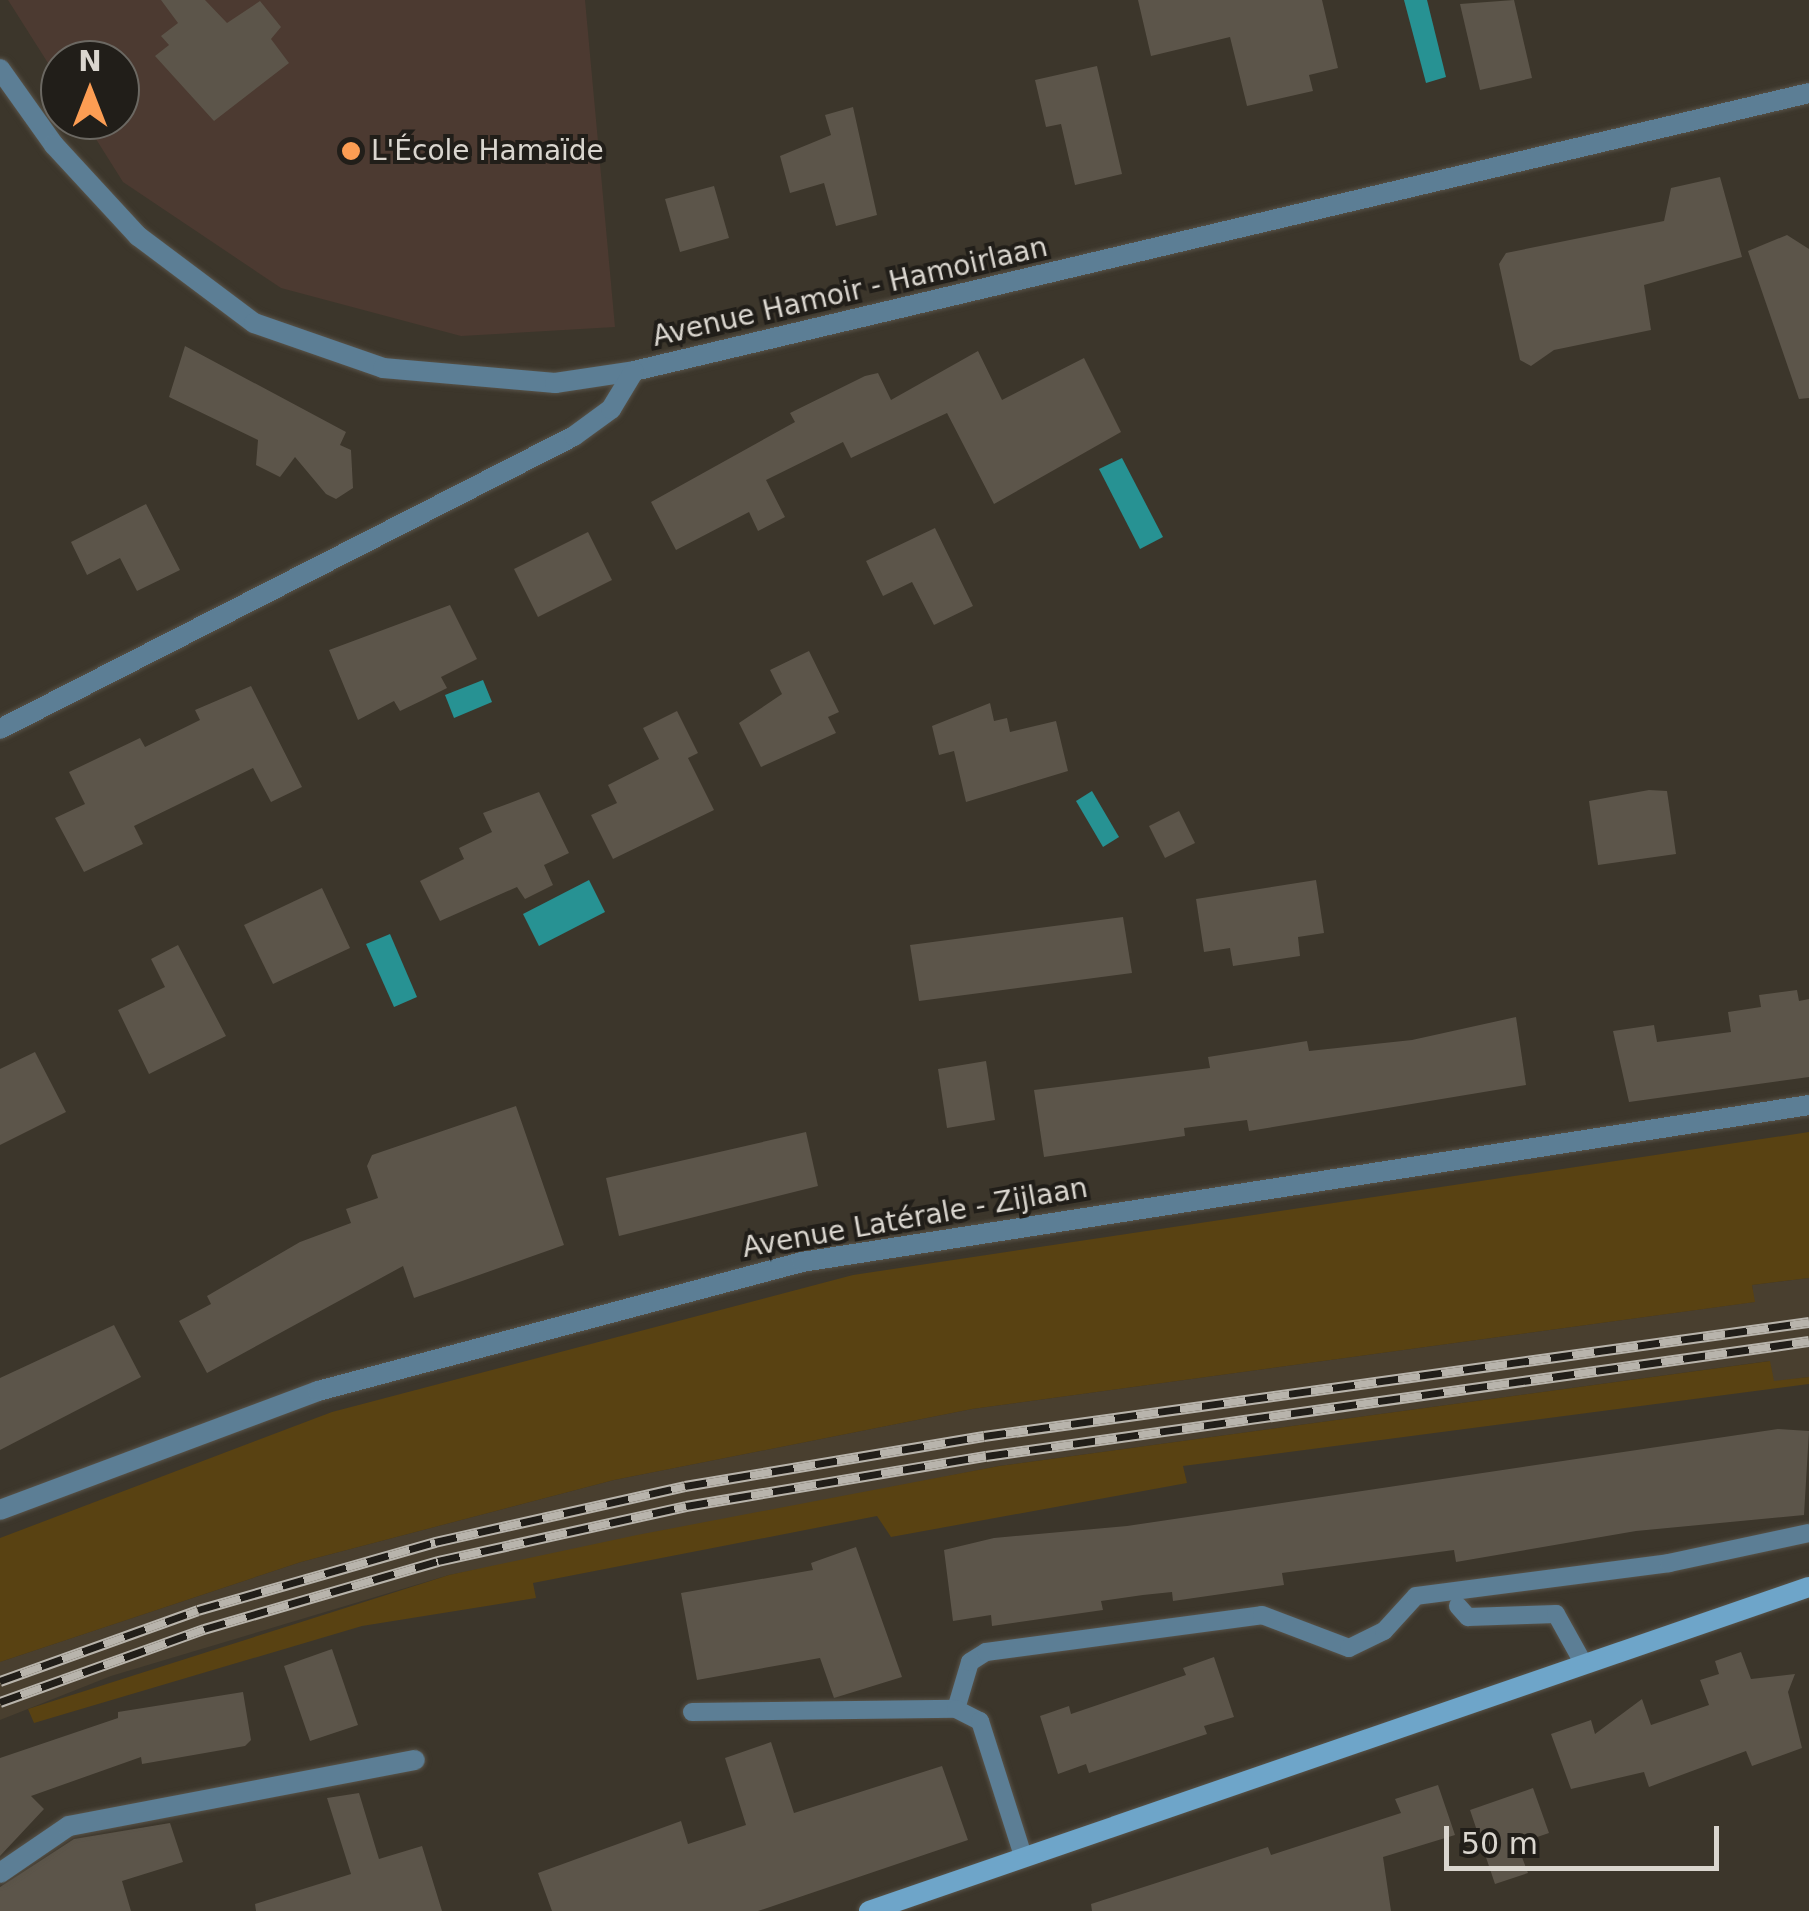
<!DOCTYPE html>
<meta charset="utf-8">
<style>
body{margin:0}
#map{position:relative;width:1809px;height:1911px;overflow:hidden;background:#3c362b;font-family:"DejaVu Sans",sans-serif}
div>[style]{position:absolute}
.built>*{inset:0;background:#493f2f}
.education>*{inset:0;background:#4c3a31}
.green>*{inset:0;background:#594212}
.water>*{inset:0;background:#279293}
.building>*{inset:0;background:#5c554a}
.roads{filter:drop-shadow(0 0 2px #585349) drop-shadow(0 0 2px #585349)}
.service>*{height:18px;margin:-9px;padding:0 9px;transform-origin:9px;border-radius:9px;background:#5c7e95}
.minor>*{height:20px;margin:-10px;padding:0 10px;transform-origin:10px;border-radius:10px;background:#5c7e95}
.secondary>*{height:20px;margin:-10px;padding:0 10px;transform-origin:10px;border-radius:10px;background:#6ea5c9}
.rail>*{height:11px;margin-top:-5.5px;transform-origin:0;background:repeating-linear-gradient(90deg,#211e19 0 22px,#b8b4ac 0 44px);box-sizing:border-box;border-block:2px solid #b8b4ac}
.dots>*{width:28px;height:28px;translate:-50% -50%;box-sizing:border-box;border:5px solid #211e19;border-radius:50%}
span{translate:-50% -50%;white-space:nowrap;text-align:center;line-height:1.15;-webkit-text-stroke:8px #211e19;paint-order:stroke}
.poi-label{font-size:28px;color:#dad6cf}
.left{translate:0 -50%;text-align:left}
.street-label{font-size:28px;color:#dad6cf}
.north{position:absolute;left:40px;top:40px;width:100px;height:100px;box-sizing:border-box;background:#211e19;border:2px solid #6b6862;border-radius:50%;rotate:0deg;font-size:28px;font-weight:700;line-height:40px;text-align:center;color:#dad6cf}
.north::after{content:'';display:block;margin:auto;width:35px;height:45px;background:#fc9d53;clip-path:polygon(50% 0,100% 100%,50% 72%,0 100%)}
.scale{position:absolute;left:1444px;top:1826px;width:275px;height:45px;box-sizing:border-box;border:5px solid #dad6cf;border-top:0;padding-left:12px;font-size:30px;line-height:35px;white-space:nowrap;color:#dad6cf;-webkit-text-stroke:8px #211e19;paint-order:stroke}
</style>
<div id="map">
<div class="built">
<div style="clip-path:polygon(1809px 1278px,1809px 1377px,1773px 1382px,1769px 1361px,999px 1466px,449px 1575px,111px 1676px,0 1720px,0 1662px,301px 1562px,614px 1480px,972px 1409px,1754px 1302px,1752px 1285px)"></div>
</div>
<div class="education">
<div style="clip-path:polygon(8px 0,585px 0,615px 327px,461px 336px,281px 288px,123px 182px,84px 120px,120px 120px,120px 60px,60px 60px,60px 82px)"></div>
</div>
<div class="green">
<div style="clip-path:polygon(1809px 1132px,1809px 1278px,1752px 1285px,1755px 1302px,972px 1409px,614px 1480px,301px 1562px,0 1662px,0 1538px,332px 1412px,853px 1275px)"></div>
<div style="clip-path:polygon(1770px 1361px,1774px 1381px,1809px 1377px,1809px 1384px,1183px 1466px,1187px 1483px,891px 1537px,877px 1516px,533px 1583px,536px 1598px,362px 1626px,34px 1723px,28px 1709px,449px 1575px,637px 1535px,999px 1466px)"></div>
</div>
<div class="water">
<div style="clip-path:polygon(1404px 0,1427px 0,1446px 77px,1426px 83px)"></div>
<div style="clip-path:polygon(1122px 458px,1163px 537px,1140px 549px,1099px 469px)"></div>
<div style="clip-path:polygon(483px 680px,492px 702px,454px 718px,445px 695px)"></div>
<div style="clip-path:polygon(1092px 791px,1119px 837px,1103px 847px,1076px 801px)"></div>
<div style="clip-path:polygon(589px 880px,605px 912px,539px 946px,523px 914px)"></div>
<div style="clip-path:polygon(390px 934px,417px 997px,394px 1007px,366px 944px)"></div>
</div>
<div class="building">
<div style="clip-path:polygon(161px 0,205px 0,227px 23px,260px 1px,281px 27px,271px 39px,289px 63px,214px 121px,155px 56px,169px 45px,161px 36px,178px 23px)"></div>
<div style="clip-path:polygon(1138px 0,1322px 0,1338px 68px,1309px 75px,1313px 91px,1247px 106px,1230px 37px,1151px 56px)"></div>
<div style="clip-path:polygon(1514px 0,1532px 78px,1480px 90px,1460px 4px)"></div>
<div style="clip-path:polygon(1097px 66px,1122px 174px,1075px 185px,1061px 124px,1046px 127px,1035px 80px)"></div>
<div style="clip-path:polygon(853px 107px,877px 215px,836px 226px,824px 183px,790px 193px,780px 156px,831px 135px,825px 115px)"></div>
<div style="clip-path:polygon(1720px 177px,1742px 257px,1644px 285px,1651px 330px,1554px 350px,1531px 366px,1520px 360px,1499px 264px,1506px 253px,1664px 221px,1671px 188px)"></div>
<div style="clip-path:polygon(714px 186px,729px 238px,680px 252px,665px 199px)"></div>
<div style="clip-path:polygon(1787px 235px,1809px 249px,1809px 398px,1799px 399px,1748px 251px)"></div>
<div style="clip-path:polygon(185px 346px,346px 432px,340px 445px,351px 450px,353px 488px,336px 499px,326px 494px,295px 457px,280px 477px,256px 465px,258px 440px,169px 397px)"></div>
<div style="clip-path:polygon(978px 351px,1002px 400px,1084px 358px,1121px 432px,994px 504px,947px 413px,851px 458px,843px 442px,766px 480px,785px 517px,758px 531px,749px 512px,676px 550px,651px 502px,795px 422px,790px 413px,865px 376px,878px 373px,891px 400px)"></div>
<div style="clip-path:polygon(146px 504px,180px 570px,137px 591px,120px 558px,87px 575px,71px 542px)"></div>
<div style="clip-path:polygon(935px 528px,973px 606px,934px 625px,912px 582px,883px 596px,866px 561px)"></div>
<div style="clip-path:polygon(588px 532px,612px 580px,538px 617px,514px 569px)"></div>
<div style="clip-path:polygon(450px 605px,477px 659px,441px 677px,447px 688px,423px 700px,400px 711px,394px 701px,358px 720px,329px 650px)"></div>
<div style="clip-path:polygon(809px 651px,839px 712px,828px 717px,836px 733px,761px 767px,739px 723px,782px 694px,770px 670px)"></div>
<div style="clip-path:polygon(251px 686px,302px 787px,271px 802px,253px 768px,134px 826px,143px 844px,84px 872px,55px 818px,85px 804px,69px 772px,140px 738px,145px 747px,200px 720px,195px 710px)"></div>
<div style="clip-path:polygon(990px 703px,994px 721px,1007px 718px,1010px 732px,1056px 721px,1068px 771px,966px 802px,954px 751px,939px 755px,932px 726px)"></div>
<div style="clip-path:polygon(677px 711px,698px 753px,688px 758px,714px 810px,613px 859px,591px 815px,617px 803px,608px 785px,659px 759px,643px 728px)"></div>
<div style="clip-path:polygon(1649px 790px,1667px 791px,1676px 854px,1598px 865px,1589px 801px)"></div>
<div style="clip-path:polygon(539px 792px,569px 853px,544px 865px,553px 885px,525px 899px,517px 887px,440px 921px,420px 881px,464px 859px,459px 848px,492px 832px,483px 813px)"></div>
<div style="clip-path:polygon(1179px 811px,1195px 843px,1165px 858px,1149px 826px)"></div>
<div style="clip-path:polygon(1316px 880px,1324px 933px,1298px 937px,1300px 956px,1233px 966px,1230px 948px,1204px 952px,1196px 899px)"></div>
<div style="clip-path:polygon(322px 888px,350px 948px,273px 984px,244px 925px)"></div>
<div style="clip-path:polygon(1123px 917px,1132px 973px,919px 1001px,910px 945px)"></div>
<div style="clip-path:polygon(178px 945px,226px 1036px,149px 1074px,118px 1010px,165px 987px,151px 959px)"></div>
<div style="clip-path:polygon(1797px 990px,1799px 1001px,1809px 999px,1809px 1077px,1629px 1102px,1613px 1031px,1654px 1025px,1657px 1042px,1731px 1032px,1728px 1012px,1761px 1007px,1759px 995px)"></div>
<div style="clip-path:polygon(1516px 1017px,1526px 1085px,1249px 1131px,1247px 1120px,1184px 1128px,1185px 1136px,1044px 1157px,1034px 1090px,1210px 1068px,1208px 1057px,1307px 1041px,1309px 1051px,1412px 1040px)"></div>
<div style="clip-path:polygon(35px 1052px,66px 1112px,0 1145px,0 1069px)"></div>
<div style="clip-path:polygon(986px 1061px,995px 1120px,947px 1128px,938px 1069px)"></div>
<div style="clip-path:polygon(516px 1106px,564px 1245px,414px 1298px,403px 1266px,207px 1373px,179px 1321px,211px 1304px,207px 1296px,300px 1242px,351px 1223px,346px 1209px,378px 1198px,367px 1166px,372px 1155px)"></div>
<div style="clip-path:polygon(806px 1132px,818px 1186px,619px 1236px,606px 1178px)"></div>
<div style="clip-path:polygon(114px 1325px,141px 1377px,0 1450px,0 1378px)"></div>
<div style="clip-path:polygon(1778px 1429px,1809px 1431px,1804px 1515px,1636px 1531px,1456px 1562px,1454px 1550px,1282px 1573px,1284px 1585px,1173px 1601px,1172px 1592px,1143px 1595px,1101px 1601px,1103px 1610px,992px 1626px,991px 1615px,953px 1621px,944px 1550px,994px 1538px,1127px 1526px)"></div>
<div style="clip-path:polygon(856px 1547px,902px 1677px,834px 1698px,820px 1658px,697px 1680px,681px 1593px,813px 1570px,811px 1563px)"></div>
<div style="clip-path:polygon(332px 1649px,358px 1725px,310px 1741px,284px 1666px)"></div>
<div style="clip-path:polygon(1741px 1652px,1751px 1679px,1795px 1674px,1788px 1692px,1802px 1748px,1752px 1766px,1746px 1751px,1649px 1787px,1644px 1772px,1571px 1789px,1551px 1734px,1591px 1720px,1595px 1734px,1642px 1699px,1651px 1725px,1709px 1705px,1700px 1680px,1719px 1674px,1715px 1661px)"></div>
<div style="clip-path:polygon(1214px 1657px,1234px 1717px,1204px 1726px,1207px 1734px,1089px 1773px,1086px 1764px,1058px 1774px,1040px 1716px,1069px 1706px,1071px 1714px,1186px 1675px,1183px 1668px)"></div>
<div style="clip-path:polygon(243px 1692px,251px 1740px,245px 1746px,142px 1764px,141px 1757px,31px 1796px,44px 1809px,0 1856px,0 1758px,118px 1718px,118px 1712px)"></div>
<div style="clip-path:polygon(771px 1742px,794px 1813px,942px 1766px,968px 1840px,758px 1911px,552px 1911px,538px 1873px,681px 1821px,688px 1844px,746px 1825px,725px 1758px)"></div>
<div style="clip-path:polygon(1438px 1785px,1455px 1835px,1383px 1857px,1391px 1911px,1092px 1911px,1091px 1904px,1268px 1847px,1271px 1855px,1401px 1813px,1395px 1799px)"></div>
<div style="clip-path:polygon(1533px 1788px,1549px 1833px,1517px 1844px,1528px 1873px,1495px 1884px,1470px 1810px)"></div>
<div style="clip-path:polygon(359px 1793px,379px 1859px,422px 1846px,442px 1911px,256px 1911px,255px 1904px,351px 1874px,327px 1798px)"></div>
<div style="clip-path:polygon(170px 1823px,183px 1862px,122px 1881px,131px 1911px,0 1911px,0 1887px,74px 1839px)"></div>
</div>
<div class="roads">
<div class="service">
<div style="left:1458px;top:1606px;width:15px;rotate:48deg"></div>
<div style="left:1468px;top:1617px;width:88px;rotate:-2deg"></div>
<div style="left:1556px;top:1614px;width:54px;rotate:61deg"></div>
<div style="left:956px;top:1709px;width:49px;rotate:-73.4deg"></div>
<div style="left:970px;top:1662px;width:19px;rotate:-32deg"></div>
<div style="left:986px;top:1652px;width:278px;rotate:-7.6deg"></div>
<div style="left:1262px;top:1615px;width:93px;rotate:20.8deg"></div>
<div style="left:1349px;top:1648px;width:39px;rotate:-26deg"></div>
<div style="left:1384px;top:1631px;width:47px;rotate:-47.6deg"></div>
<div style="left:1416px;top:1596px;width:255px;rotate:-7.4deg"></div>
<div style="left:1669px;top:1563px;width:143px;rotate:-12.1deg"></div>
<div style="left:692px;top:1712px;width:264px;rotate:-0.7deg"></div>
<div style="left:956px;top:1709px;width:27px;rotate:27deg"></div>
<div style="left:980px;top:1721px;width:139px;rotate:72.3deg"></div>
</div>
<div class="minor">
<div style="left:0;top:69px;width:93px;rotate:54.6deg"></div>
<div style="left:54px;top:145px;width:124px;rotate:47.3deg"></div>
<div style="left:138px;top:236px;width:145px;rotate:36.9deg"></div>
<div style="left:254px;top:323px;width:137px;rotate:19.2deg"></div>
<div style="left:383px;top:368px;width:173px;rotate:5deg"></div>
<div style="left:555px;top:383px;width:80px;rotate:-8.6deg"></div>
<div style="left:634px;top:371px;width:1207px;rotate:-13.31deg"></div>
<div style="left:0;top:729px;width:644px;rotate:-27.04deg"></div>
<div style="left:574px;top:436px;width:46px;rotate:-36.1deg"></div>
<div style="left:611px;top:409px;width:44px;rotate:-58.8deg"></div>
<div style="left:0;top:1510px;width:340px;rotate:-20.5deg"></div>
<div style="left:318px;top:1391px;width:501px;rotate:-14.92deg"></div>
<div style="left:802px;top:1262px;width:1019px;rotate:-8.86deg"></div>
<div style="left:0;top:1873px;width:83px;rotate:-34.3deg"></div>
<div style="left:69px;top:1826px;width:352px;rotate:-10.8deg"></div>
</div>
<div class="secondary">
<div style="left:869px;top:1911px;width:994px;rotate:-19.02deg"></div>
</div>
</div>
<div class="rail">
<div style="left:0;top:1681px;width:210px;rotate:-19.7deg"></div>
<div style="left:198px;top:1610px;width:247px;rotate:-16deg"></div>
<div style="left:435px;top:1542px;width:256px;rotate:-12.6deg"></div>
<div style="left:685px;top:1486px;width:303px;rotate:-9.5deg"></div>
<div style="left:984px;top:1436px;width:833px;rotate:-7.87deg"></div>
<div style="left:0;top:1702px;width:217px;rotate:-19.7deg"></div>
<div style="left:204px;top:1629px;width:244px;rotate:-16.2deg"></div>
<div style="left:438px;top:1561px;width:254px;rotate:-12.5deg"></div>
<div style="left:686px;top:1506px;width:304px;rotate:-9.5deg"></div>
<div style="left:986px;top:1456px;width:831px;rotate:-7.95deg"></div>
</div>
<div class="dots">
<div style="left:351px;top:151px;background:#fc9d53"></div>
</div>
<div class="poi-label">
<span class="left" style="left:371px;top:151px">L'École Hamaïde</span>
</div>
<div class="street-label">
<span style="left:850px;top:292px;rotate:-13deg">Avenue Hamoir - Hamoirlaan</span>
<span style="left:915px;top:1218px;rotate:-10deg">Avenue Latérale - Zijlaan</span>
</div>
<div class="north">N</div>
<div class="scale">50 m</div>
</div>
